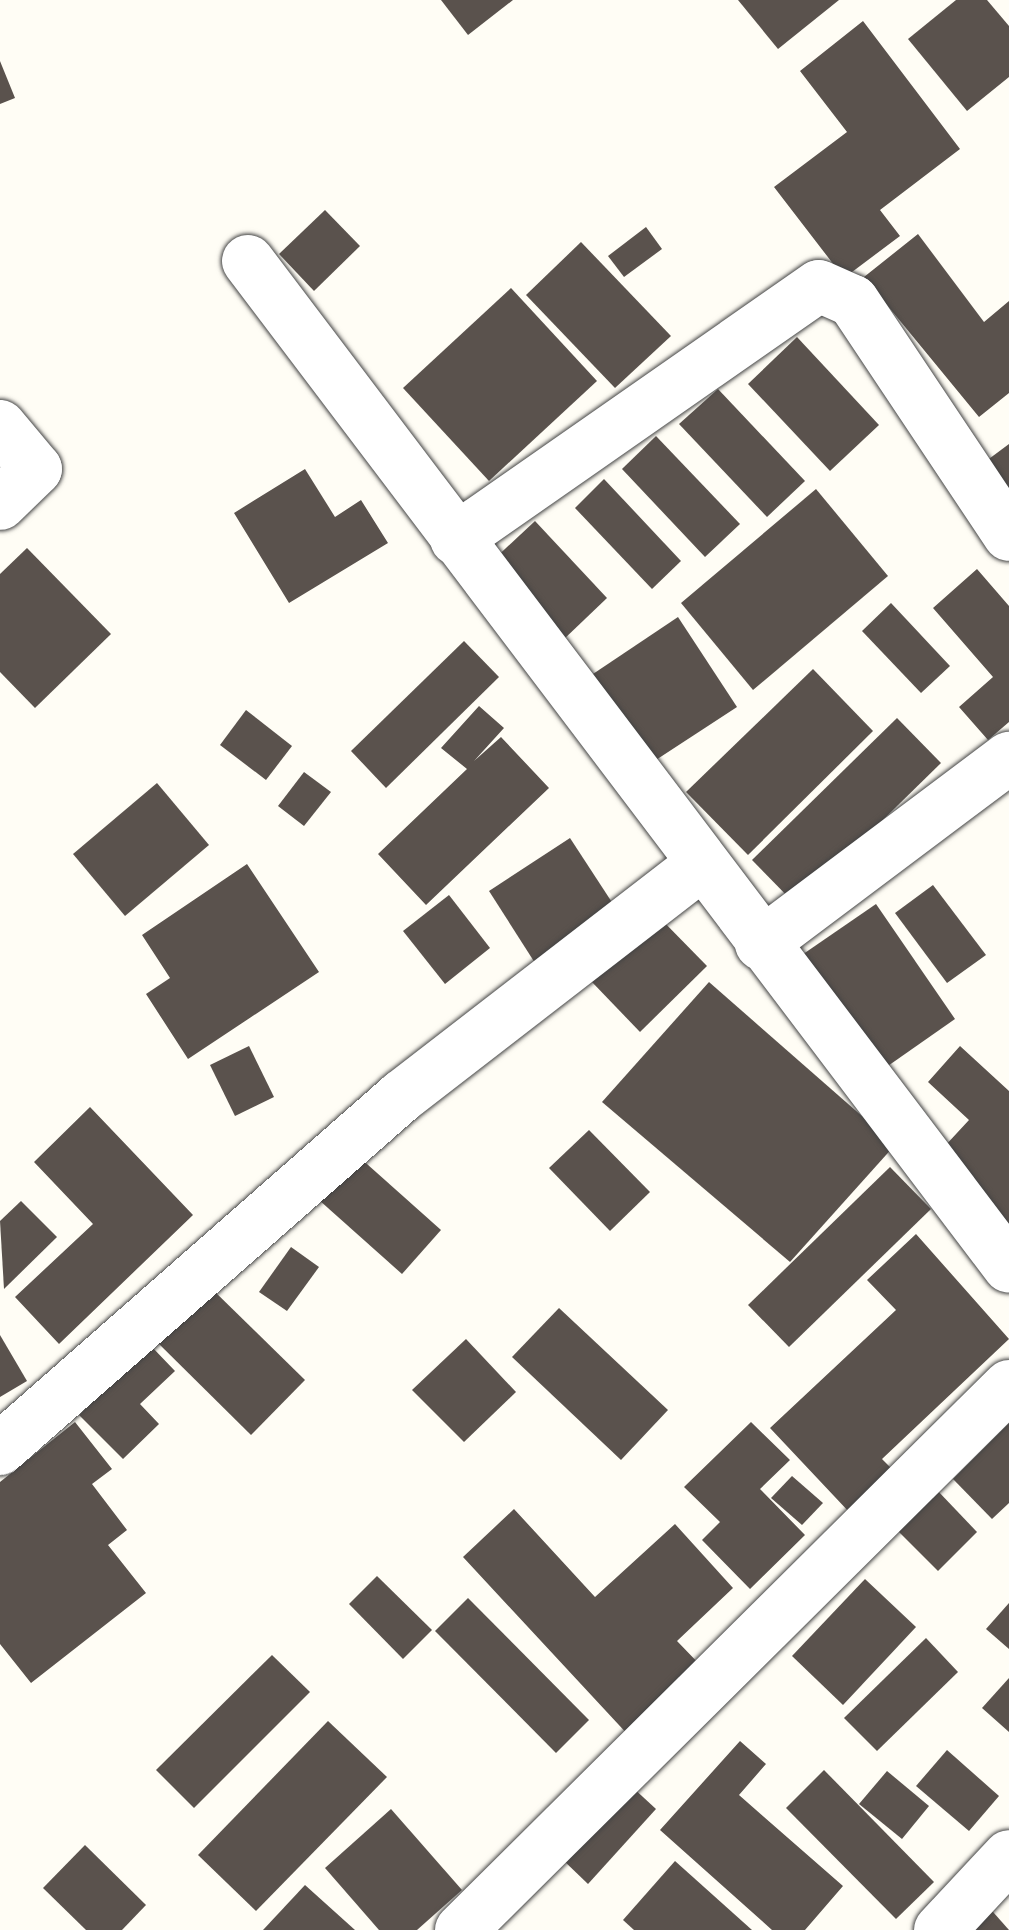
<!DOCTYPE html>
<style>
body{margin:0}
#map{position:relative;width:1009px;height:1930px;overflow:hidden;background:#fffdf5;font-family:"Libre Baskerville",serif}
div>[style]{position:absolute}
.building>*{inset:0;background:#5a524d}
.roads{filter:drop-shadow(0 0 2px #444) drop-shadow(0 0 2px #444)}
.minor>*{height:52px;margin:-26px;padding:0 26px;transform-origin:26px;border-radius:26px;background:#fff}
span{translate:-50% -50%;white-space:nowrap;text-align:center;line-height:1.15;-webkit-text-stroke:10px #fff;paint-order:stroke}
</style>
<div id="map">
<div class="building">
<div style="clip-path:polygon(441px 0,513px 0,468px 35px)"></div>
<div style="clip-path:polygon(738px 0,839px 0,778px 49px)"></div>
<div style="clip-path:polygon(956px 0,987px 0,1009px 26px,1009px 77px,967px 111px,908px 39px)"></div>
<div style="clip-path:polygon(863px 21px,960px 149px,880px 210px,900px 236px,844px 278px,774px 187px,847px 132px,800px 71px)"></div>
<div style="clip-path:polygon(0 61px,15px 98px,0 104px)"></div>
<div style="clip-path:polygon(325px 210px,360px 246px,314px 291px,279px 254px)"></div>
<div style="clip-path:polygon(646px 227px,662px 249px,624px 277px,608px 256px)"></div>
<div style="clip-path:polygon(918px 234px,984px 322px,1009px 301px,1009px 393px,979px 417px,864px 277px)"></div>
<div style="clip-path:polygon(581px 242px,671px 336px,615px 388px,526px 295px)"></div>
<div style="clip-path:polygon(511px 288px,597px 381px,489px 481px,403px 388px)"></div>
<div style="clip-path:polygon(797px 337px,879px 425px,830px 471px,748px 384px)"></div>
<div style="clip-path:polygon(718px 389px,805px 481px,767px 517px,679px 424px)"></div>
<div style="clip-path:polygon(656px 436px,740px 524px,705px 557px,622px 469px)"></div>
<div style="clip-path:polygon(1009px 444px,1009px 516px,974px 470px)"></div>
<div style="clip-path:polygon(305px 469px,335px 517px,361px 500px,388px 543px,289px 603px,234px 513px)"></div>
<div style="clip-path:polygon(604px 479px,681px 561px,652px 589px,575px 508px)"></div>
<div style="clip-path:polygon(816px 489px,888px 576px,753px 690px,681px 603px)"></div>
<div style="clip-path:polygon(535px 521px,607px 598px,562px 641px,489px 564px)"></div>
<div style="clip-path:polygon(27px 548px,111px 634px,35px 708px,0 672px,0 574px)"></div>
<div style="clip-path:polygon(977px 569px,1009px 606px,1009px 722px,988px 740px,959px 707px,993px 677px,933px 608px)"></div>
<div style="clip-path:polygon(891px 603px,950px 666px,921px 693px,862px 631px)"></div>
<div style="clip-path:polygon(678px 617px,737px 707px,639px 771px,581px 682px)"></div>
<div style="clip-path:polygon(464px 641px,499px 677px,386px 788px,351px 751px)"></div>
<div style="clip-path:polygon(813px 669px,873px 731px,748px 855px,686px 792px)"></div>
<div style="clip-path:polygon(479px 706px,504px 728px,474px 761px,501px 737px,549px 788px,426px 905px,378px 854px,467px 769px,441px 748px)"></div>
<div style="clip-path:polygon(246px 710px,292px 746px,266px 780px,220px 745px)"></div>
<div style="clip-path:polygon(897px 718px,941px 763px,796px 905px,752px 860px)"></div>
<div style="clip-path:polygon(304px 772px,331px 792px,304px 826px,278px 806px)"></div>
<div style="clip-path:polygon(157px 783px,209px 845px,125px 916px,73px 854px)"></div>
<div style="clip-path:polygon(570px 838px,617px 910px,535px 963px,489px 891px)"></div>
<div style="clip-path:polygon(247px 864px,319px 972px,188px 1059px,146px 994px,170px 978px,142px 935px)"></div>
<div style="clip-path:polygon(933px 885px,986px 955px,947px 983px,895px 913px)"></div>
<div style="clip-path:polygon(449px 895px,490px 948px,445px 984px,403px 931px)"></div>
<div style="clip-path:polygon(876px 904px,955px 1019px,875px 1075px,796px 959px)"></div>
<div style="clip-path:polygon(657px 915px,707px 966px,640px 1032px,591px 981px)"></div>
<div style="clip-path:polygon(709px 982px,895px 1145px,790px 1262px,602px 1102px)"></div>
<div style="clip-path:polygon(249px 1046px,274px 1097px,235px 1116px,210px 1065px)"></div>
<div style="clip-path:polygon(960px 1046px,1009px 1091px,1009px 1231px,931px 1161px,969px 1120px,928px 1082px)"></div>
<div style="clip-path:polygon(90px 1107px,193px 1215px,59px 1344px,15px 1297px,93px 1224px,34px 1162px)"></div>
<div style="clip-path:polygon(589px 1130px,650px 1192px,610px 1231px,549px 1168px)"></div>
<div style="clip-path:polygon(358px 1156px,441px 1230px,402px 1274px,319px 1200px)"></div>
<div style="clip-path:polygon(890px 1167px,931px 1209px,789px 1347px,748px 1305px)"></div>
<div style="clip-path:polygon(21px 1201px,57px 1237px,4px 1289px,0 1221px)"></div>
<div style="clip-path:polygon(916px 1234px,1009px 1339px,882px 1459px,894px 1471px,850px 1513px,770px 1428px,896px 1310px,867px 1280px)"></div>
<div style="clip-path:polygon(291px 1247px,319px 1267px,287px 1311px,259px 1292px)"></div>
<div style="clip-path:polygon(210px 1287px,305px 1380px,251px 1435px,156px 1341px)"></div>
<div style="clip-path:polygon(559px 1308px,668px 1410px,621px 1460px,512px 1357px)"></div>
<div style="clip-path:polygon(0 1335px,27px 1381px,0 1397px)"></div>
<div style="clip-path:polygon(466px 1339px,516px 1392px,464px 1442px,412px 1390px)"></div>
<div style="clip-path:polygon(151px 1346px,175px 1371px,140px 1404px,159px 1424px,123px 1459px,79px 1415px)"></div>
<div style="clip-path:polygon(75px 1422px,112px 1469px,92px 1484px,127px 1530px,108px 1545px,146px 1593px,31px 1683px,0 1644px,0 1482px)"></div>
<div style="clip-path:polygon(751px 1422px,790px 1460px,760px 1489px,805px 1535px,750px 1589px,702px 1540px,720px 1522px,684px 1487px)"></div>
<div style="clip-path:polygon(1009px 1423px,1009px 1503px,992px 1519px,953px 1479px)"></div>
<div style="clip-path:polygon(792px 1476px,823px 1503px,802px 1525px,771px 1498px)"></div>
<div style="clip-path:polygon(936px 1489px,977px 1532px,938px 1571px,896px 1529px)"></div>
<div style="clip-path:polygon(514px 1509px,595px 1597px,675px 1524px,733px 1588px,677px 1641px,705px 1670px,631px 1738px,463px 1557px)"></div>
<div style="clip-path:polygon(377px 1576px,432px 1630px,403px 1659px,349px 1604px)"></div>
<div style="clip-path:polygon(865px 1579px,916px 1627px,843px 1705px,792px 1656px)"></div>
<div style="clip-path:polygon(468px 1598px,589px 1720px,556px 1753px,435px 1631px)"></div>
<div style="clip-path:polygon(1009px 1603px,1009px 1649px,986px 1629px)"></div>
<div style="clip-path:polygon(926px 1638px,958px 1672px,877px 1751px,844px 1718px)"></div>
<div style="clip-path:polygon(272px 1655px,310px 1692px,194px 1808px,156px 1770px)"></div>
<div style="clip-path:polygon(1009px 1678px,1009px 1732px,982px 1708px)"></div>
<div style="clip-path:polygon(328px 1721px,387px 1777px,256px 1911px,198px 1855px)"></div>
<div style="clip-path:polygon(740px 1741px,766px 1764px,739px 1795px,843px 1886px,805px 1930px,772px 1930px,660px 1830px)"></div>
<div style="clip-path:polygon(947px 1750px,999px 1796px,969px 1831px,916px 1786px)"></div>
<div style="clip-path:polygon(824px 1770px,934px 1882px,896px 1919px,786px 1808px)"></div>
<div style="clip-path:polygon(887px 1771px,929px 1806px,902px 1839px,859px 1804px)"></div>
<div style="clip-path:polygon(630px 1785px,656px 1809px,588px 1884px,562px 1859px)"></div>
<div style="clip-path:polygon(391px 1809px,462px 1890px,417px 1930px,379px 1930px,325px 1868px)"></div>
<div style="clip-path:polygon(85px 1845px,146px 1905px,122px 1930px,86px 1930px,43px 1888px)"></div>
<div style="clip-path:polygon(675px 1861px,752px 1930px,634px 1930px,623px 1920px)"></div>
<div style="clip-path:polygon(305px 1885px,355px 1930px,263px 1930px)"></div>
<div style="clip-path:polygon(978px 1895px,1009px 1930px,940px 1930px)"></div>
</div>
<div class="roads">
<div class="minor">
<div style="left:248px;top:261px;width:1261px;rotate:52.89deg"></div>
<div style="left:0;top:426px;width:56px;rotate:50.1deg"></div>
<div style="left:36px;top:469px;width:50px;rotate:135.8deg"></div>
<div style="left:456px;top:539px;width:442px;rotate:-34.9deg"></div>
<div style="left:819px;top:286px;width:37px;rotate:24deg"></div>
<div style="left:853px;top:301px;width:281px;rotate:56.3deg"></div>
<div style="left:761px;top:944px;width:310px;rotate:-36.9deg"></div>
<div style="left:0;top:1449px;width:535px;rotate:-41.29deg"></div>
<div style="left:402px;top:1096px;width:378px;rotate:-37.7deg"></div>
<div style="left:461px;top:1930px;width:772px;rotate:-44.79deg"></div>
<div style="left:940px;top:1930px;width:101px;rotate:-47deg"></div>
</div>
</div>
</div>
